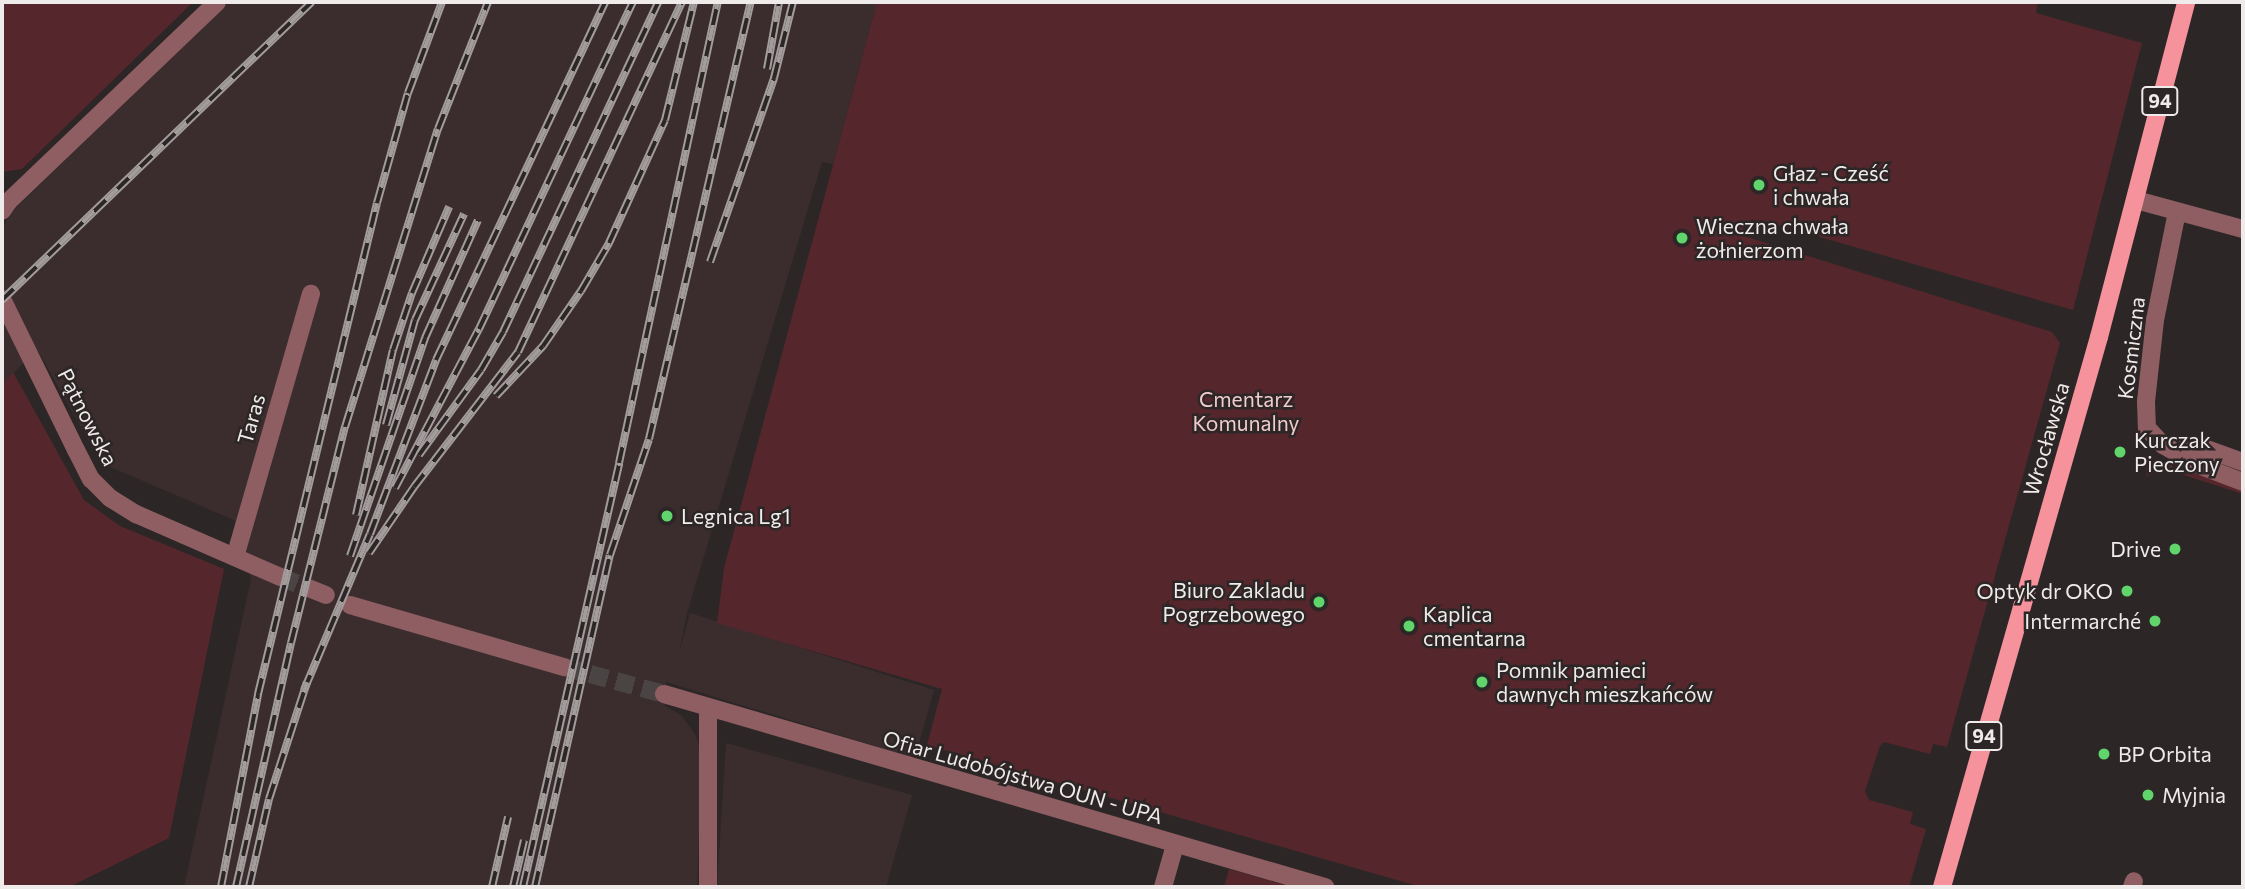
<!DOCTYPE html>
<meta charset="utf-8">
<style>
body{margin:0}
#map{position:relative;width:2245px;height:889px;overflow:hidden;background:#2d2626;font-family:Commissioner,sans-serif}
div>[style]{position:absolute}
.built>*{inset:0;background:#3b2d2e}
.green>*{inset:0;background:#55272c}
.tertiary-tunnel>*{height:18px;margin-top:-9px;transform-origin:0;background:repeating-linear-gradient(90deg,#4a4444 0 18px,transparent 0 27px)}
.minor>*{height:18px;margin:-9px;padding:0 9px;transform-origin:9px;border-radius:9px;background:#8e5e62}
.tertiary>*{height:18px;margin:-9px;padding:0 9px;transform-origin:9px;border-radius:9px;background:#8e5e62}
.primary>*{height:18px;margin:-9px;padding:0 9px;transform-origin:9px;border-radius:9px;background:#f5929c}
.rail>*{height:8px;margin-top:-4px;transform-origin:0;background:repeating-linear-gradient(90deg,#2d2626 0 16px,#a29c9c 0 32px);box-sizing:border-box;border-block:2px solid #a29c9c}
.dots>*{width:19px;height:19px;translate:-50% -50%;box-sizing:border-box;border:4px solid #2d2626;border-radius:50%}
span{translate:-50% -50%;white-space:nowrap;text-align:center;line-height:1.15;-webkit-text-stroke:5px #2d2626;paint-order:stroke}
.shield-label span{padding:2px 5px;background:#2d2626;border:2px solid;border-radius:5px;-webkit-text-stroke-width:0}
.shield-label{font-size:19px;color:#f0ebeb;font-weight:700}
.poi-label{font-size:21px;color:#f0ebeb}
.left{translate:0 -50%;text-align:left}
.right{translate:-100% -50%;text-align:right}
.street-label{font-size:21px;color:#f0ebeb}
.park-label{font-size:21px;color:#f2cbcd}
.frame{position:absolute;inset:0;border:4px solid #f0ebeb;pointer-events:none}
</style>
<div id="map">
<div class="built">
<div style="clip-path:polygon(229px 2px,877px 2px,833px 164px,822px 162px,687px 613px,679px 654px,690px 613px,934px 690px,915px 758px,666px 682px,665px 706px,681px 715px,695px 734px,702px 755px,697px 887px,184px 887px,251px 579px,234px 520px,101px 463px,37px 349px,2px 385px,2px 227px,14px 210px)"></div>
<div style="clip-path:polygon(726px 743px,912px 795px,886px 887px,717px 887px)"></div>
</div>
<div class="green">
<div style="clip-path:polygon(2px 2px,193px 2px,22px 169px,2px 172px)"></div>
<div style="clip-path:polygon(877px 2px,2038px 2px,2036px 13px,2142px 43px,2073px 310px,1761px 220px,1752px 227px,1746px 225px,1744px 236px,2052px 332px,2060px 343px,1947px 747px,1933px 744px,1930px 754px,1884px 742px,1880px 746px,1865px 791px,1869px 800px,1913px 812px,1910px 824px,1926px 829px,1909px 887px,1421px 887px,927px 745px,942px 689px,717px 623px,724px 568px)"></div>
<div style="clip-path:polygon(13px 372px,84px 500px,120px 526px,224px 569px,169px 838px,69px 887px,2px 887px,2px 385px)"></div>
<div style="clip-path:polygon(2156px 458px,2243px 488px,2243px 494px,2168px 470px,2146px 476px,2146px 465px)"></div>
<div style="clip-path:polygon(1229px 869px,1292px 887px,1224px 887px)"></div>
</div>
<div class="tertiary-tunnel">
<div style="left:280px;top:577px;width:33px;rotate:21deg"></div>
<div style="left:564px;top:667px;width:104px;rotate:15.1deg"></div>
</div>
<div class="minor">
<div style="left:2136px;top:200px;width:111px;rotate:15.2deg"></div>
<div style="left:2177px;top:212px;width:110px;rotate:101.5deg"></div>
<div style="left:2155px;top:320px;width:82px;rotate:96.3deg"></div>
<div style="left:2146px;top:402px;width:26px;rotate:88deg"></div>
<div style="left:2147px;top:428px;width:23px;rotate:47deg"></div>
<div style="left:2163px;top:445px;width:38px;rotate:30deg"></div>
<div style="left:2196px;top:464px;width:50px;rotate:21deg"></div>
<div style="left:2170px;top:445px;width:31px;rotate:4deg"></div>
<div style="left:2201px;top:447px;width:45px;rotate:19.7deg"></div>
<div style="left:235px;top:557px;width:274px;rotate:-73.9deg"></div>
<div style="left:708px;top:887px;width:179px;rotate:-90deg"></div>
<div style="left:1163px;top:887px;width:44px;rotate:-74.1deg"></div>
<div style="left:2132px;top:887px;width:6px;rotate:-72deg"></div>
</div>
<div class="tertiary">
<div style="left:2px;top:211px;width:11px;rotate:-56deg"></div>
<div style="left:8px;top:202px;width:289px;rotate:-43.7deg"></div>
<div style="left:2px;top:299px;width:168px;rotate:63.9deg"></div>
<div style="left:76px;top:450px;width:33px;rotate:63deg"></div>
<div style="left:91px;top:479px;width:27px;rotate:45deg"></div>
<div style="left:110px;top:498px;width:31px;rotate:32deg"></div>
<div style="left:136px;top:514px;width:157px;rotate:23.6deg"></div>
<div style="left:311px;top:589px;width:16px;rotate:22deg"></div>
<div style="left:350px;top:605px;width:223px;rotate:16.2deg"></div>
<div style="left:664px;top:694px;width:689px;rotate:16.28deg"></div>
</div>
<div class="primary">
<div style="left:1942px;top:887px;width:572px;rotate:-74.07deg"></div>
<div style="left:2099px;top:337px;width:346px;rotate:-75.4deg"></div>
</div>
<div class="rail">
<div style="left:767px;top:69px;width:68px;rotate:-79.8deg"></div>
<div style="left:710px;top:262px;width:195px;rotate:-70.8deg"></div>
<div style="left:774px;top:78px;width:78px;rotate:-76deg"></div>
<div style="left:2px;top:300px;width:430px;rotate:-43.9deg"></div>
<div style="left:496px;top:396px;width:69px;rotate:-46.8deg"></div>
<div style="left:543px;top:346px;width:67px;rotate:-55.4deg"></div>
<div style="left:581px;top:291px;width:56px;rotate:-59.7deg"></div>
<div style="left:609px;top:243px;width:135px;rotate:-65.5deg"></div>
<div style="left:665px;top:120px;width:122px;rotate:-76.2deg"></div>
<div style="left:386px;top:425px;width:109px;rotate:-74.6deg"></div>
<div style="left:415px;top:320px;width:117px;rotate:-65.2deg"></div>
<div style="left:419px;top:455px;width:105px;rotate:-53.9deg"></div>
<div style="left:481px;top:370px;width:44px;rotate:-59.9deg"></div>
<div style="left:503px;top:332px;width:365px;rotate:-64.8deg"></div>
<div style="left:395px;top:488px;width:180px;rotate:-62.2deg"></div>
<div style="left:479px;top:329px;width:361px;rotate:-64.8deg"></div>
<div style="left:356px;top:515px;width:169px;rotate:-77.4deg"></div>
<div style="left:393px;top:350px;width:60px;rotate:-71.6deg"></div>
<div style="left:412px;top:293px;width:94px;rotate:-66.7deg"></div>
<div style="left:369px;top:553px;width:80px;rotate:-55.7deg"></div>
<div style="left:414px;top:487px;width:170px;rotate:-52.4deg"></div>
<div style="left:518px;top:352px;width:387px;rotate:-64.9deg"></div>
<div style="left:350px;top:556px;width:231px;rotate:-71deg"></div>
<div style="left:425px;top:338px;width:129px;rotate:-65.8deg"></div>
<div style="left:304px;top:690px;width:169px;rotate:-67.1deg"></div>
<div style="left:370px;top:534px;width:186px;rotate:-69.2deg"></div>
<div style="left:436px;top:360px;width:396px;rotate:-64.7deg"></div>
<div style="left:221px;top:887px;width:197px;rotate:-79.1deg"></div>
<div style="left:258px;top:694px;width:505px;rotate:-76.38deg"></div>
<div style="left:377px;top:203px;width:114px;rotate:-74.3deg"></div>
<div style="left:408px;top:93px;width:97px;rotate:-69.5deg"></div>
<div style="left:236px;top:887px;width:250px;rotate:-77.3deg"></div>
<div style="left:291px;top:643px;width:223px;rotate:-76deg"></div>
<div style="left:345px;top:427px;width:312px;rotate:-72.7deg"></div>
<div style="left:438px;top:129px;width:136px;rotate:-68.5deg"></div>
<div style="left:249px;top:887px;width:90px;rotate:-77.2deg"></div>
<div style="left:269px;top:799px;width:123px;rotate:-72deg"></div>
<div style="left:492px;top:887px;width:72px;rotate:-77.1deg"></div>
<div style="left:513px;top:887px;width:48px;rotate:-76.8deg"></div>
<div style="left:523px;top:887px;width:435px;rotate:-77.2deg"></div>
<div style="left:619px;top:463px;width:472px;rotate:-77.9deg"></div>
<div style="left:535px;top:887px;width:340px;rotate:-77.3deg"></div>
<div style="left:610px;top:555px;width:122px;rotate:-71.4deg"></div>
<div style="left:649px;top:439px;width:449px;rotate:-76.9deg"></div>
</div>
<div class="dots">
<div style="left:1759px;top:185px;background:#60d56b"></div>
<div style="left:1682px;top:238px;background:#60d56b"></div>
<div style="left:2120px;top:452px;background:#60d56b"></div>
<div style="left:667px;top:516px;background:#60d56b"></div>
<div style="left:2175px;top:549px;background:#60d56b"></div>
<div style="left:2127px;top:591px;background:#60d56b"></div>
<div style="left:1319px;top:602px;background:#60d56b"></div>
<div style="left:2155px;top:621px;background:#60d56b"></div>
<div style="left:1409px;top:626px;background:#60d56b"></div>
<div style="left:1482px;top:682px;background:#60d56b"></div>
<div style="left:2104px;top:754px;background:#60d56b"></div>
<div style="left:2148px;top:795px;background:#60d56b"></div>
</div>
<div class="shield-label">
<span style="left:2160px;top:101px">94</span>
<span style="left:1984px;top:736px">94</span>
</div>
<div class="poi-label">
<span class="left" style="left:1773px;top:185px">Głaz - Cześć<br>i chwała</span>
<span class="left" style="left:1696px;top:238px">Wieczna chwała<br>żołnierzom</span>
<span class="left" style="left:2134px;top:452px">Kurczak<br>Pieczony</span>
<span class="left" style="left:681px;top:516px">Legnica Lg1</span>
<span class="right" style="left:2161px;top:549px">Drive</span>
<span class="right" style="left:1305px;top:602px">Biuro Zakladu<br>Pogrzebowego</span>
<span class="right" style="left:2113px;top:591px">Optyk dr OKO</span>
<span class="left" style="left:1423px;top:626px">Kaplica<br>cmentarna</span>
<span class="right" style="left:2141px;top:621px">Intermarché</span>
<span class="left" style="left:1496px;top:682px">Pomnik pamieci<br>dawnych mieszkańców</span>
<span class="left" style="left:2118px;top:754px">BP Orbita</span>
<span class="left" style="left:2162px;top:795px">Myjnia</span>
</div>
<div class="street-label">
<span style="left:2131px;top:348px;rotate:-83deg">Kosmiczna</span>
<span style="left:88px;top:417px;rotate:63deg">Pątnowska</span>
<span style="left:251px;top:419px;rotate:-74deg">Taras</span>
<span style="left:2046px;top:439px;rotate:-74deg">Wrocławska</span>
<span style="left:1023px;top:777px;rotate:16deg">Ofiar Ludobójstwa OUN - UPA</span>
</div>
<div class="park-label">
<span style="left:1246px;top:411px">Cmentarz<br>Komunalny</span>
</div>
<div class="frame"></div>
</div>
